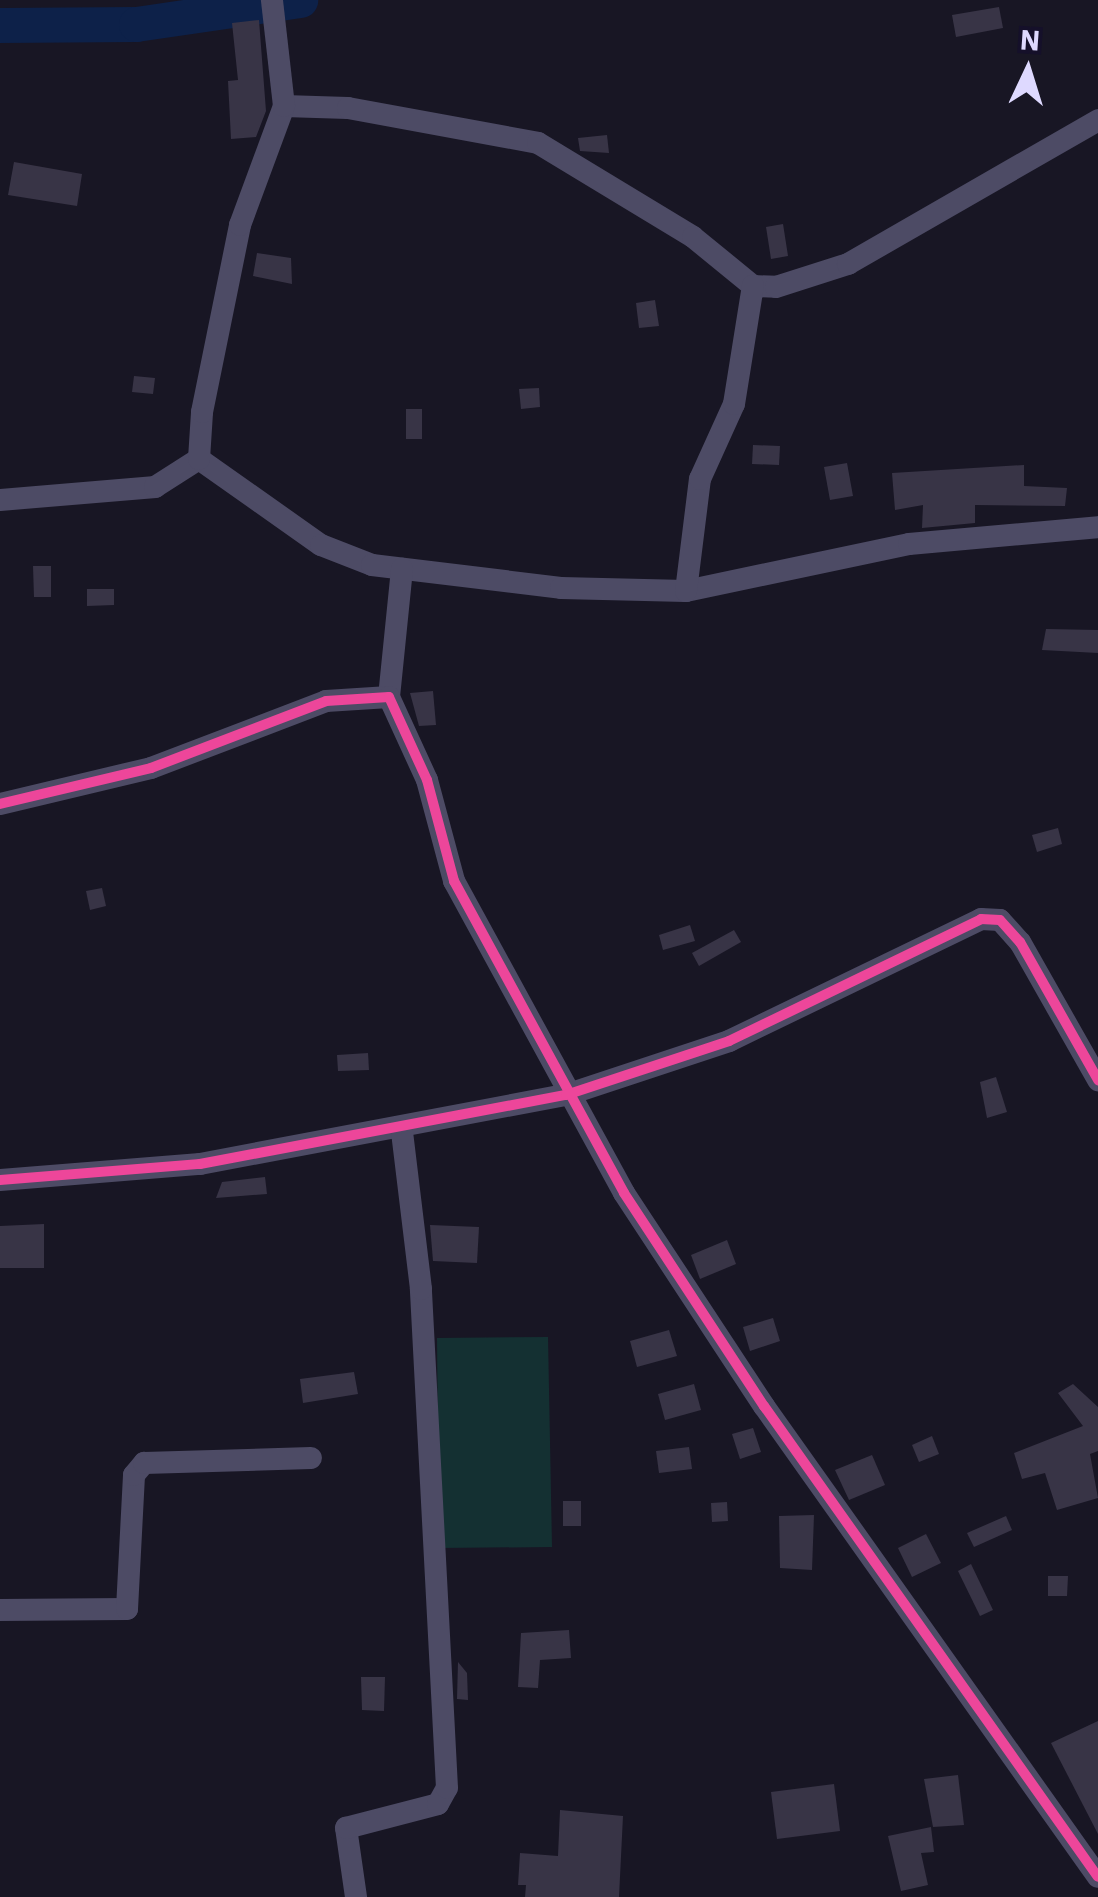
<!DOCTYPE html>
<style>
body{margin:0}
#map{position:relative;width:1098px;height:1897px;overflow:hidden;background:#181624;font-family:"IBM Plex Sans",sans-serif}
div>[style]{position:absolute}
.green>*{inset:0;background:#143032}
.river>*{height:35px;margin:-17.5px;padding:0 17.5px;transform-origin:17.5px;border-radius:17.5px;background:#0d2149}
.building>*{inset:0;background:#383446}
.minor>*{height:22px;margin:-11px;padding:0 11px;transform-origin:11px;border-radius:11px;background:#4d4b65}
.cycleway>*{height:10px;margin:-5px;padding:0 5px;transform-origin:5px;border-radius:5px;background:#ed469a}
span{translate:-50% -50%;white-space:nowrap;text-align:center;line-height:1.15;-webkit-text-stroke:8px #15102a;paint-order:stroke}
.north{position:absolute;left:978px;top:20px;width:100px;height:100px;-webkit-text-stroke:8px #15102a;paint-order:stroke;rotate:4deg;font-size:28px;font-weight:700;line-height:40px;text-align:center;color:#ded9ff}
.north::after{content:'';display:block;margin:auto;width:35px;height:45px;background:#ded9ff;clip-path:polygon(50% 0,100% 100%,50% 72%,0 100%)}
</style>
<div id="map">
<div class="green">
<div style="clip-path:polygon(548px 1337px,552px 1547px,439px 1548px,437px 1338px)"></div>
</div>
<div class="river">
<div style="left:0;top:25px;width:136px;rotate:-0.4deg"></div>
<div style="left:136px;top:24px;width:166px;rotate:-8.3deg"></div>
</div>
<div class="building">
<div style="clip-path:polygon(999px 7px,1003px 28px,956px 37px,952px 15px)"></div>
<div style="clip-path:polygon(259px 20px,266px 111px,256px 137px,231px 139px,228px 81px,238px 80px,232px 23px)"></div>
<div style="clip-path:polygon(607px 135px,609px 153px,580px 151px,578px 138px)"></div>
<div style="clip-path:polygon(14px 162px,82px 174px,77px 206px,8px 195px)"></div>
<div style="clip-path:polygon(783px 224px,788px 256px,771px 259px,766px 227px)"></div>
<div style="clip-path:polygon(257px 253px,291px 258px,292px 284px,253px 276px)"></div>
<div style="clip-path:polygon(655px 300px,659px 326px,639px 328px,636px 303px)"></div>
<div style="clip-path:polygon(134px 376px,155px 378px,153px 394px,132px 392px)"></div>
<div style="clip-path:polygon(539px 388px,540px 407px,521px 409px,519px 389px)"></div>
<div style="clip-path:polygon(406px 409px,422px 409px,422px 439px,406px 439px)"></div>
<div style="clip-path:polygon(753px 445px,780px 446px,779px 465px,752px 464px)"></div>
<div style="clip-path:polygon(847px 463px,853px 496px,830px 500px,824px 467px)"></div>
<div style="clip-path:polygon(1024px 465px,1024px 486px,1067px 488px,1065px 506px,975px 505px,975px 523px,922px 528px,923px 505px,895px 510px,892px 473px)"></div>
<div style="clip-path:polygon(33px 566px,51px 566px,51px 597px,34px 597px)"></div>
<div style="clip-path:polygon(87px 589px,114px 589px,114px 605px,87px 606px)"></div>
<div style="clip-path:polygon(1046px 629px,1098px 630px,1098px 653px,1042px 650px)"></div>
<div style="clip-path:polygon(433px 691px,436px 725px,419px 726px,410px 693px)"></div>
<div style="clip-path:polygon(1058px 828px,1062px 844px,1037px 852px,1032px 835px)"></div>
<div style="clip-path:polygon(102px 888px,106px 906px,90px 910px,86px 891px)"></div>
<div style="clip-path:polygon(690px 925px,695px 941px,663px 950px,659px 935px)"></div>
<div style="clip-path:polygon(734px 930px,741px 942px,699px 966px,692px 953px)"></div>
<div style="clip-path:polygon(368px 1053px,369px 1070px,338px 1071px,337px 1055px)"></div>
<div style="clip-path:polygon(996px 1077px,1007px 1112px,987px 1118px,980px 1082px)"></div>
<div style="clip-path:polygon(265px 1177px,267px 1194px,216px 1198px,222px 1182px)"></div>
<div style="clip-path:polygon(44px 1224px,44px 1268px,0 1268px,0 1226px)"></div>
<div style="clip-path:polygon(430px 1225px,479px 1227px,477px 1263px,433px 1261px)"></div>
<div style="clip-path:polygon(727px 1240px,736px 1264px,700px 1279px,691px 1255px)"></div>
<div style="clip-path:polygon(773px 1318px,780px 1341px,750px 1351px,743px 1327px)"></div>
<div style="clip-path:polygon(669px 1330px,677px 1356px,637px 1367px,630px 1341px)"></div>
<div style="clip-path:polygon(354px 1372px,358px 1394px,303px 1403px,300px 1379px)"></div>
<div style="clip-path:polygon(694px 1384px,701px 1410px,665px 1420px,658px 1394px)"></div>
<div style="clip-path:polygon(1073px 1384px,1098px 1407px,1098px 1451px,1090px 1454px,1098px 1498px,1057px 1510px,1045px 1473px,1022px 1479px,1014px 1453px,1083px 1426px,1058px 1393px)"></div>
<div style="clip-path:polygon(753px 1428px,761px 1452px,740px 1459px,732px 1434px)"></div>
<div style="clip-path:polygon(932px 1436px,939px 1454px,919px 1462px,912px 1445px)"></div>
<div style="clip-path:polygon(689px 1447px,692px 1469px,659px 1473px,656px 1451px)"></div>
<div style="clip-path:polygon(872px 1455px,885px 1485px,849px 1500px,835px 1470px)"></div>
<div style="clip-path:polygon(563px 1501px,581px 1501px,581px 1526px,563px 1526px)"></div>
<div style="clip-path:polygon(727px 1502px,728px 1521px,712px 1522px,711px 1503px)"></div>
<div style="clip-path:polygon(814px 1515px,812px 1570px,780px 1568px,779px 1516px)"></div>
<div style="clip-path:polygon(1006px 1516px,1012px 1530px,974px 1547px,967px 1533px)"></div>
<div style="clip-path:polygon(926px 1534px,941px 1563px,912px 1577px,898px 1548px)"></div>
<div style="clip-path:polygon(971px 1564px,993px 1610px,980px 1616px,958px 1571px)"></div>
<div style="clip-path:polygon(1048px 1576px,1068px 1576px,1067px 1596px,1048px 1596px)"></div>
<div style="clip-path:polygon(569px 1630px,571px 1658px,540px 1660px,538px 1688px,518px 1687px,521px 1633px)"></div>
<div style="clip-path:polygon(458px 1662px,467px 1673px,468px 1700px,457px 1699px)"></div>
<div style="clip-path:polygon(361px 1677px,385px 1677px,384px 1711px,362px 1710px)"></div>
<div style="clip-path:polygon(1098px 1721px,1098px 1834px,1051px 1743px)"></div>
<div style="clip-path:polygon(958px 1775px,964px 1825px,933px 1827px,924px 1779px)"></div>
<div style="clip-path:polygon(834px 1784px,840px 1831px,777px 1839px,771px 1792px)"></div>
<div style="clip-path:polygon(560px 1810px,623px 1816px,619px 1897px,525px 1897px,526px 1885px,518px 1885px,520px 1853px,558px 1856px)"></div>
<div style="clip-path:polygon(931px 1827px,934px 1852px,921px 1853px,928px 1885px,901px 1891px,888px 1836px)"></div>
</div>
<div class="minor">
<div style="left:284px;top:106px;width:64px;rotate:1.8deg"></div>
<div style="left:348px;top:108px;width:193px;rotate:10.4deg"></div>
<div style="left:538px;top:143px;width:181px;rotate:31.2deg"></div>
<div style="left:693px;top:237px;width:77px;rotate:39.2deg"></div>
<div style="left:753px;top:286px;width:23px;rotate:2deg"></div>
<div style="left:776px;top:287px;width:76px;rotate:-17.7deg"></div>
<div style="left:848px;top:264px;width:289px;rotate:-29.9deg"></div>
<div style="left:199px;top:459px;width:149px;rotate:35.2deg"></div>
<div style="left:321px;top:545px;width:55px;rotate:21.4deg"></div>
<div style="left:372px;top:565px;width:190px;rotate:6.9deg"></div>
<div style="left:561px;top:588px;width:125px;rotate:1.4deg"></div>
<div style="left:686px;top:591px;width:228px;rotate:-11.9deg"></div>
<div style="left:909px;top:544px;width:190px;rotate:-5.1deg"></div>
<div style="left:0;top:500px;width:156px;rotate:-4.8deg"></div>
<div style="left:155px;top:487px;width:52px;rotate:-32.5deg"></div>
<div style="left:199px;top:459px;width:47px;rotate:-86.3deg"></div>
<div style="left:202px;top:412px;width:191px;rotate:-78.5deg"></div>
<div style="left:240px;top:225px;width:127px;rotate:-69.7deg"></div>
<div style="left:284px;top:106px;width:107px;rotate:-96.5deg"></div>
<div style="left:686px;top:591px;width:113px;rotate:-82.9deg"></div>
<div style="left:700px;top:479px;width:82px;rotate:-65.6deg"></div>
<div style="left:734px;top:404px;width:120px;rotate:-80.9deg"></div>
<div style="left:389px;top:697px;width:129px;rotate:-84.2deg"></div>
<div style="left:0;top:804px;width:155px;rotate:-13.4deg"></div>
<div style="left:151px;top:768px;width:187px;rotate:-20.9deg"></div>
<div style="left:326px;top:701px;width:63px;rotate:-3.6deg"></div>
<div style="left:389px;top:697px;width:91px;rotate:65.4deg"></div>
<div style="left:427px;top:780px;width:105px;rotate:75deg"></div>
<div style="left:454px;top:881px;width:355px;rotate:61.4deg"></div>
<div style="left:624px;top:1193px;width:255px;rotate:56.7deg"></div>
<div style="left:764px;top:1406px;width:577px;rotate:54.66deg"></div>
<div style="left:0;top:1180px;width:201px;rotate:-4.6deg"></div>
<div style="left:200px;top:1164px;width:372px;rotate:-10.7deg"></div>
<div style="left:566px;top:1095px;width:172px;rotate:-18.3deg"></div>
<div style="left:729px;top:1041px;width:280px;rotate:-25.8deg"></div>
<div style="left:981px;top:919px;width:19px;rotate:3deg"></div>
<div style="left:1000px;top:920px;width:30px;rotate:48deg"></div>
<div style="left:1020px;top:942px;width:159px;rotate:60.5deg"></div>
<div style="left:0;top:1610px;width:127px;rotate:-0.5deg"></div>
<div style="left:127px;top:1609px;width:134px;rotate:-87deg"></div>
<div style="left:134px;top:1475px;width:16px;rotate:-50deg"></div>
<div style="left:144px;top:1463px;width:167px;rotate:-1.7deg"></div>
<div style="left:356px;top:1897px;width:70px;rotate:-98.2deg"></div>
<div style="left:346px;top:1828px;width:95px;rotate:-14.6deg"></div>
<div style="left:438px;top:1804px;width:18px;rotate:-61deg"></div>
<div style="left:447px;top:1788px;width:500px;rotate:-93deg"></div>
<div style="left:421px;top:1289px;width:159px;rotate:-96.9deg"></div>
</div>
<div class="cycleway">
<div style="left:0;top:804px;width:155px;rotate:-13.4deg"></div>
<div style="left:151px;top:768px;width:187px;rotate:-20.9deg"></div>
<div style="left:326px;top:701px;width:63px;rotate:-3.6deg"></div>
<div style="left:389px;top:697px;width:91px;rotate:65.4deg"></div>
<div style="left:427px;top:780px;width:105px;rotate:75deg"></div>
<div style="left:454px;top:881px;width:355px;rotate:61.4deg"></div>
<div style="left:624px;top:1193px;width:255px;rotate:56.7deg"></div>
<div style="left:764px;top:1406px;width:577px;rotate:54.66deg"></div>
<div style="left:0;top:1180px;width:201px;rotate:-4.6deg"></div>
<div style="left:200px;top:1164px;width:372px;rotate:-10.7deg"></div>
<div style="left:566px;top:1095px;width:172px;rotate:-18.3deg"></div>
<div style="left:729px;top:1041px;width:280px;rotate:-25.8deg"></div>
<div style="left:981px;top:919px;width:19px;rotate:3deg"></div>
<div style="left:1000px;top:920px;width:30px;rotate:48deg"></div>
<div style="left:1020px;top:942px;width:159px;rotate:60.5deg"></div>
</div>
<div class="north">N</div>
</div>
